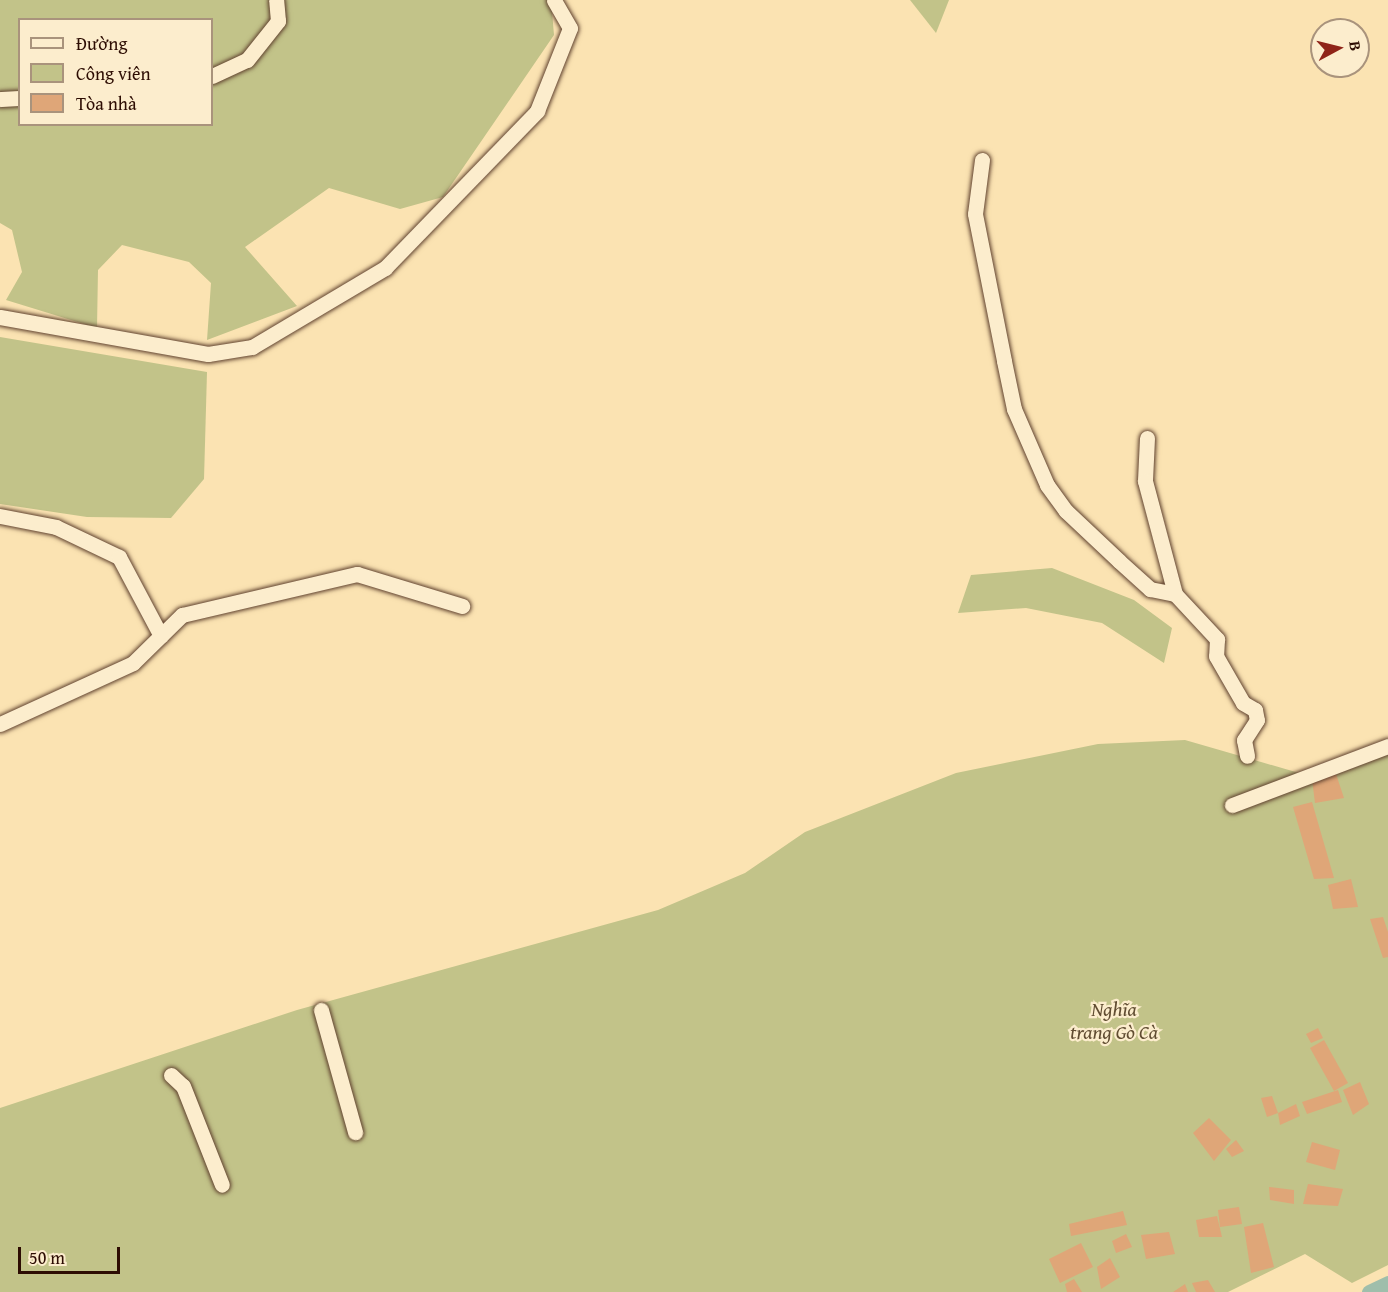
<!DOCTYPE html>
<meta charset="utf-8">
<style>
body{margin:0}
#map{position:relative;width:1388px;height:1292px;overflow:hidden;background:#fbe3b2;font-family:"Gentium Book Plus",serif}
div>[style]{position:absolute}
.green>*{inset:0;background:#c2c389}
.canal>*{height:15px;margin:-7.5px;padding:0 7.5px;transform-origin:7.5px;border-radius:7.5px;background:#9fbeab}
.building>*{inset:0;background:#dfa678}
.roads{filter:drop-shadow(0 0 2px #60422f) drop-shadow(0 0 2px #60422f)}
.street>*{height:15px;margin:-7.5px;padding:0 7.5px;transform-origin:7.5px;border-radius:7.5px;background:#fcedcd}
span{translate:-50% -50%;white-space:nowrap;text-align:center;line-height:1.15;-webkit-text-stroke:4.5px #fcedcd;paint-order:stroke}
.park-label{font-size:20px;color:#614d32;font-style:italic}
.legend{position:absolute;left:18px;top:18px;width:195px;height:108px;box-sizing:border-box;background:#fcedcd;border:2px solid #a9937c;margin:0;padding:8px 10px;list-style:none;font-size:18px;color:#2d0d03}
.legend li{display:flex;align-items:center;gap:12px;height:30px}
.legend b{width:30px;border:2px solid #a9937c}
.north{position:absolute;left:1310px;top:18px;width:60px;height:60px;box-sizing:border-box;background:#fcedcd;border:2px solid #a9937c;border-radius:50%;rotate:83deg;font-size:16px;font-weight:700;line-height:24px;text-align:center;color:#2d0d03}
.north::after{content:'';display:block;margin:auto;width:21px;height:27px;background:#8f2418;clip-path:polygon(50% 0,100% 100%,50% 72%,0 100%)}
.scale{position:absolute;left:18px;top:1247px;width:102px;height:27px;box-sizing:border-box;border:3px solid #2d0d03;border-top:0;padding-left:8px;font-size:18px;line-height:21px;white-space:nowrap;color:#2d0d03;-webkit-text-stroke:4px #fcedcd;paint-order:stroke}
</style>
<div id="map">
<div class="green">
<div style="clip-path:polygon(evenodd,0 0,551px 0,554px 35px,443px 197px,400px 209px,329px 188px,245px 247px,297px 306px,207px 340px,211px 283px,189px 262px,122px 245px,98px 270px,97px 328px,6px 300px,22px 272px,12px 230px,0 223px,0 0,20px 20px,212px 20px,212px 124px,20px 124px,20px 20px)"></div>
<div style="clip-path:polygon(910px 0,949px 0,936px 33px)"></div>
<div style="clip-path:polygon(0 337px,207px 372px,204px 479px,171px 518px,87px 517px,0 504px)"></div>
<div style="clip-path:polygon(1052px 568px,1134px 600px,1172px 628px,1164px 663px,1102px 623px,1026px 608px,958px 613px,971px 575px)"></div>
<div style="clip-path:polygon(1185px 740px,1306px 775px,1388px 741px,1388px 1265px,1352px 1283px,1305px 1254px,1228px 1292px,0 1292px,0 1108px,297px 1010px,658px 910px,745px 873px,805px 832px,956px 773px,1098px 744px)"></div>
</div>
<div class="canal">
<div style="left:1369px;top:1292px;width:21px;rotate:-25deg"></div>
</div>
<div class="building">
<div style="clip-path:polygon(1335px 771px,1344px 798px,1315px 803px,1312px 779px)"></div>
<div style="clip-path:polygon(1312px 802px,1334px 878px,1314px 879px,1293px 807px)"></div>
<div style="clip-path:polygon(1351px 879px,1358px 907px,1333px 909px,1328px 885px)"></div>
<div style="clip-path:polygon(1383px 917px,1388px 932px,1388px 957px,1383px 958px,1370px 919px)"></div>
<div style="clip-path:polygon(1318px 1028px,1323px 1038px,1311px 1043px,1306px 1034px)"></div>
<div style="clip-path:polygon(1324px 1040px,1348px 1083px,1334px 1091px,1310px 1048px)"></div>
<div style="clip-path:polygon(1360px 1082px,1369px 1104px,1353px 1115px,1343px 1090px)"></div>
<div style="clip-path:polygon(1338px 1090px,1342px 1102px,1307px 1114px,1302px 1102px)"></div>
<div style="clip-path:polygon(1272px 1096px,1278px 1113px,1267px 1117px,1261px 1098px)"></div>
<div style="clip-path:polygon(1296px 1104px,1300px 1116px,1280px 1125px,1278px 1113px)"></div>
<div style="clip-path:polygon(1209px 1118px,1231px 1140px,1214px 1161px,1193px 1133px)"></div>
<div style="clip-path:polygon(1236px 1140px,1244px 1151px,1232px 1157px,1226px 1149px)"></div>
<div style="clip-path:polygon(1312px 1142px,1340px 1150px,1335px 1170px,1306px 1162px)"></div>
<div style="clip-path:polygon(1308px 1184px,1343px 1189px,1338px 1206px,1303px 1204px)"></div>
<div style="clip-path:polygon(1269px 1187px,1294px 1190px,1294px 1204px,1270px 1200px)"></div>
<div style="clip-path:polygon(1239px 1207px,1242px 1224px,1220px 1227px,1218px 1210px)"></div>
<div style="clip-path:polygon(1123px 1211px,1127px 1225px,1071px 1236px,1069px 1224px)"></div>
<div style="clip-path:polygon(1217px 1216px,1222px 1237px,1199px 1237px,1196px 1220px)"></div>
<div style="clip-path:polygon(1263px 1223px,1274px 1267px,1251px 1273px,1244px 1227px)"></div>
<div style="clip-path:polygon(1169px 1232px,1175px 1254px,1146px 1259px,1141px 1235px)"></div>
<div style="clip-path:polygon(1126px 1234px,1132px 1247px,1116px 1253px,1112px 1241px)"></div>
<div style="clip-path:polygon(1081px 1243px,1093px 1267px,1060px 1283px,1049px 1259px)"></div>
<div style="clip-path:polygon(1110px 1258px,1120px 1277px,1101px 1289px,1097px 1267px)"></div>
<div style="clip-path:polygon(1074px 1279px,1082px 1292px,1067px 1292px,1065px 1284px)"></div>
<div style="clip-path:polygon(1208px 1280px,1215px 1292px,1196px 1292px,1192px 1283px)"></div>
<div style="clip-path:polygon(1185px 1284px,1188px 1292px,1173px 1292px)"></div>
</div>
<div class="roads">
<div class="street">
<div style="left:212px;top:76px;width:38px;rotate:-25deg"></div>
<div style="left:247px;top:60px;width:50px;rotate:-51.5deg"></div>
<div style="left:278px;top:21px;width:21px;rotate:-95deg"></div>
<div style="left:0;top:99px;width:20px;rotate:-3deg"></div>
<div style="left:982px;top:160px;width:54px;rotate:97.4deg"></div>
<div style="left:975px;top:214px;width:150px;rotate:78.8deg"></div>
<div style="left:1004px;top:361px;width:49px;rotate:78.2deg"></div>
<div style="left:1014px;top:409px;width:83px;rotate:66.5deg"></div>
<div style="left:1047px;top:485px;width:32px;rotate:54deg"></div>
<div style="left:1066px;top:511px;width:73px;rotate:43.3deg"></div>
<div style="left:1119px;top:561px;width:42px;rotate:42.1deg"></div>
<div style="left:1150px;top:589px;width:25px;rotate:11deg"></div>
<div style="left:1175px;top:594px;width:62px;rotate:47deg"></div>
<div style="left:1217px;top:639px;width:17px;rotate:93deg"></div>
<div style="left:1216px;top:656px;width:54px;rotate:60.1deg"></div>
<div style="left:1243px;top:703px;width:14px;rotate:30deg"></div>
<div style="left:1255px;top:710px;width:10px;rotate:79deg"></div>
<div style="left:1257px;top:720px;width:24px;rotate:123deg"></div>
<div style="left:1244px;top:740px;width:16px;rotate:79deg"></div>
<div style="left:0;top:317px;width:211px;rotate:10.1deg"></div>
<div style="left:208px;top:354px;width:45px;rotate:-9deg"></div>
<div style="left:252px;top:347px;width:155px;rotate:-30.7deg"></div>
<div style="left:385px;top:268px;width:219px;rotate:-45.9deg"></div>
<div style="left:537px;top:111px;width:89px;rotate:-68.3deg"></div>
<div style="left:570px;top:28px;width:32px;rotate:-120deg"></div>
<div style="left:1147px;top:438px;width:43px;rotate:92.7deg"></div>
<div style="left:1145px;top:481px;width:117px;rotate:75.1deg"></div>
<div style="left:0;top:516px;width:57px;rotate:11.1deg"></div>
<div style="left:56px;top:527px;width:70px;rotate:25.5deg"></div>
<div style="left:119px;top:557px;width:89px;rotate:62deg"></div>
<div style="left:0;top:724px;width:146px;rotate:-24.6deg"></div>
<div style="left:133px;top:663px;width:69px;rotate:-44.4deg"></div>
<div style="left:182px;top:615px;width:180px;rotate:-13.2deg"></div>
<div style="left:357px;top:574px;width:110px;rotate:16.9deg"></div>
<div style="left:1232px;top:805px;width:167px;rotate:-20.7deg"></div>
<div style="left:321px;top:1010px;width:127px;rotate:74.4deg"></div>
<div style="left:171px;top:1075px;width:16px;rotate:43deg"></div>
<div style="left:183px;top:1086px;width:106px;rotate:68.5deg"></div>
</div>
</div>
<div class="park-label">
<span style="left:1114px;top:1020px">Nghĩa<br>trang Gò Cà</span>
</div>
<ul class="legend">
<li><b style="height:8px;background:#fcedcd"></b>Đường</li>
<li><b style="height:16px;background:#c2c389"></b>Công viên</li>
<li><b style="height:16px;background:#dfa678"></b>Tòa nhà</li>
</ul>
<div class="north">B</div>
<div class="scale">50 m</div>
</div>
